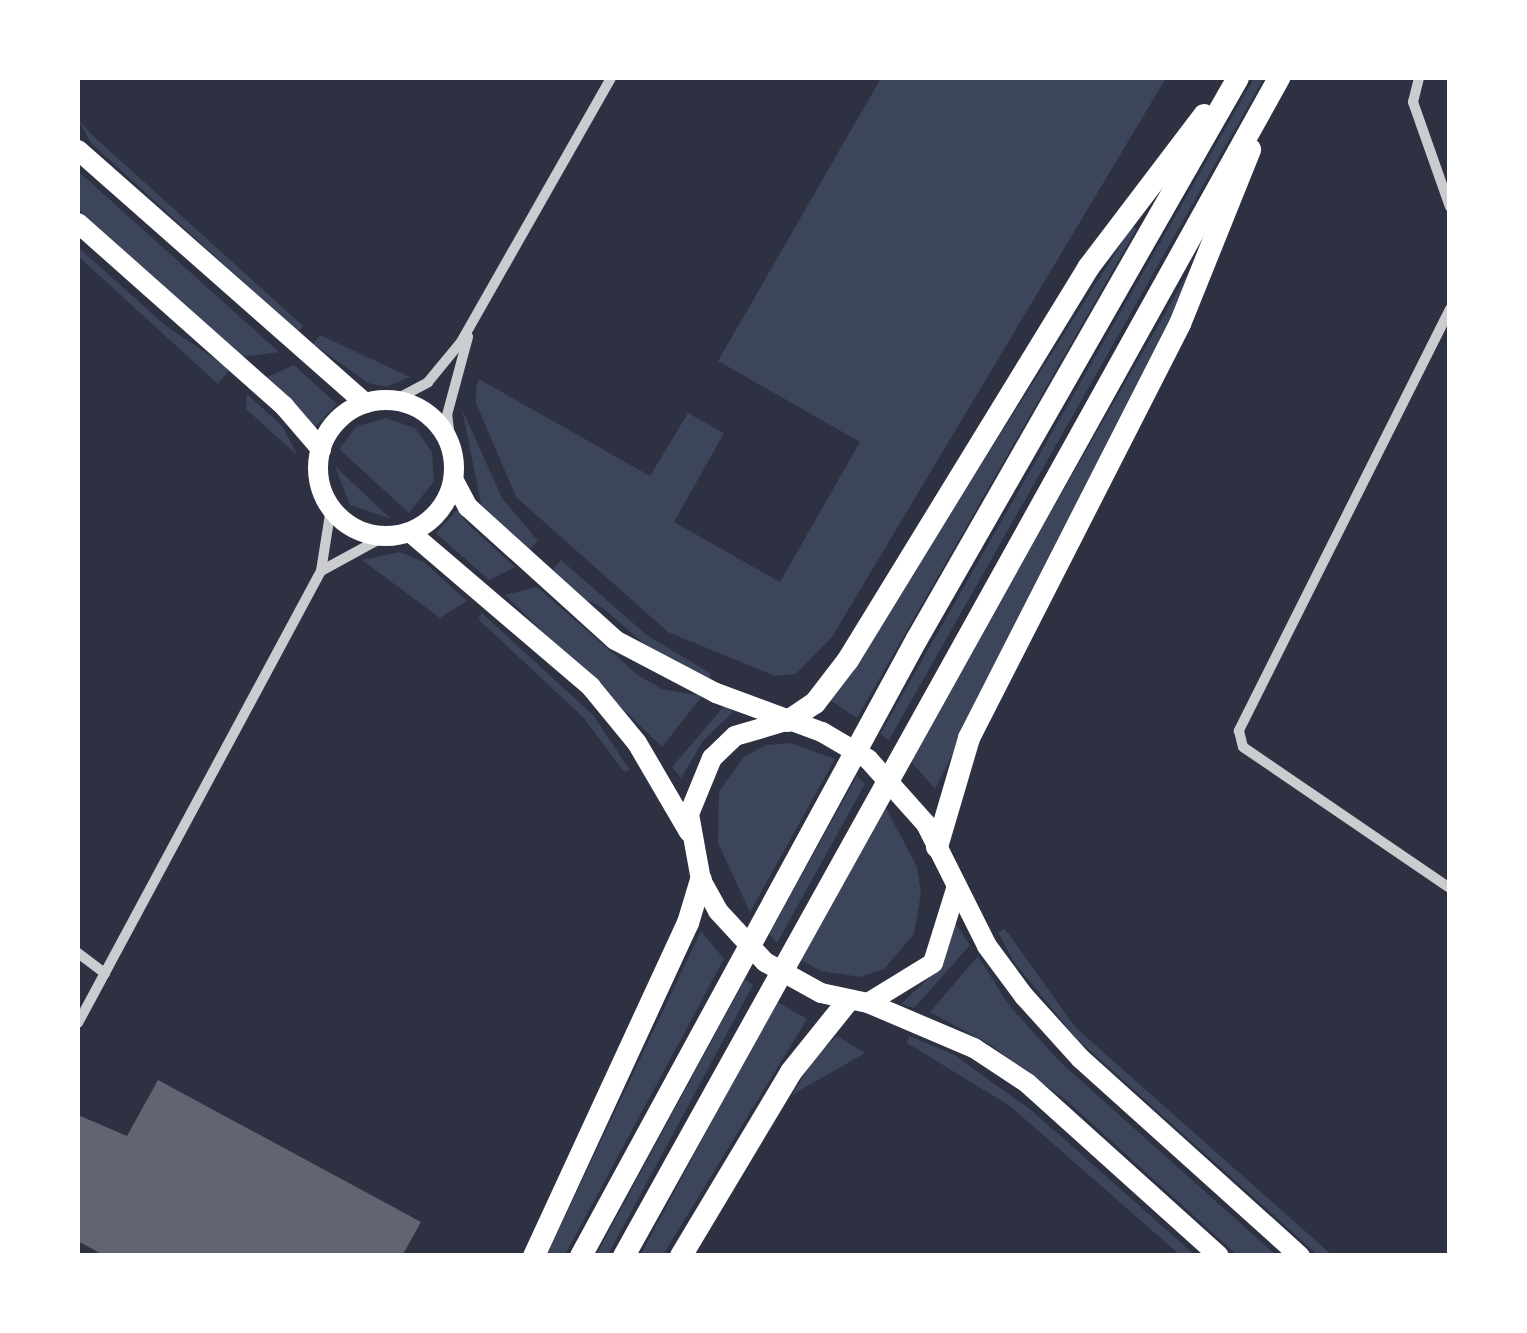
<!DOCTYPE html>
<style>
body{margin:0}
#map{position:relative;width:1527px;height:1333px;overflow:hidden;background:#2d3142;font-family:"DM Sans",sans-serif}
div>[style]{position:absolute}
.green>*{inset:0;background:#3c4559}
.building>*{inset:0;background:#626471}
.minor>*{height:10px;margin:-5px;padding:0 5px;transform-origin:5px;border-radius:5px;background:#caccd0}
.secondary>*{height:20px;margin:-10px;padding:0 10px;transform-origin:10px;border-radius:10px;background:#fff}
.secondary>.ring{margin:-10px;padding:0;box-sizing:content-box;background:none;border:20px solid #fff;border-radius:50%}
.trunk>*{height:22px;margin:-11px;padding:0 11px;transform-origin:11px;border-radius:11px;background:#fff}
span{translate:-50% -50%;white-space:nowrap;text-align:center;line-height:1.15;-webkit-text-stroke:8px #fff;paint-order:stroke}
.frame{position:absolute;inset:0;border:80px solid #fff;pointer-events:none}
</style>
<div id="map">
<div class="green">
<div style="clip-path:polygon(881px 78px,1166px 78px,832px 637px,796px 674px,775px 676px,668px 632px,516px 497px,476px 403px,476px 387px,479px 379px,650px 476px,688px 413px,724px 433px,674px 522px,780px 582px,860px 442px,718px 361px)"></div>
<div style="clip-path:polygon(1254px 78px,1264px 78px,889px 740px,880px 734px)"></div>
<div style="clip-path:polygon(78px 119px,90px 133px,303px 326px,298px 332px,91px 143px)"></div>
<div style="clip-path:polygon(78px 171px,279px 352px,242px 357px,78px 209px)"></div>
<div style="clip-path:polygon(1133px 225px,1136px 230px,857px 718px,831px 701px)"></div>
<div style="clip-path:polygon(78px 247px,166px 326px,230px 369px,218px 384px,78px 256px)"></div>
<div style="clip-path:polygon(1195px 261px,1198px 265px,935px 789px,909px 759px)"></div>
<div style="clip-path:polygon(320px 335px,410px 377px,386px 387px,368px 383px,313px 344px)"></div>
<div style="clip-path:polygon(294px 365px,337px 404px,315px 427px,265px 378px)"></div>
<div style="clip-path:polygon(247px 394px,282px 426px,298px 456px,246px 409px)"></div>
<div style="clip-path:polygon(462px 409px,502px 498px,538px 541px,526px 553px,482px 509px)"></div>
<div style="clip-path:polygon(386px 418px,415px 428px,432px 452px,434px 481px,409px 513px,339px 449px,357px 426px)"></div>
<div style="clip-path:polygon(335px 466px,391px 519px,350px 505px)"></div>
<div style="clip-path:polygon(457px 510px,469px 525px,515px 567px,489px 580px,436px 533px)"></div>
<div style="clip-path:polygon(400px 552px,424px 562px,467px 601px,440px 618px,362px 560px)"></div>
<div style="clip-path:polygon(561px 560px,648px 636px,710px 673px,710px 680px,652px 651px,603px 608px,575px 595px,549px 574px)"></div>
<div style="clip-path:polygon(537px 587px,638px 675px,662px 689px,702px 696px,662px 747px,505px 595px)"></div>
<div style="clip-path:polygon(482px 613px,593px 715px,630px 770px,624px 772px,583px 717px,478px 619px)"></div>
<div style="clip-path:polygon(725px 705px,733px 712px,703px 741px,681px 778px,672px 767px)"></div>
<div style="clip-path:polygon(791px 743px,835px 759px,750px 912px,718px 843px,719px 791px,744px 757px,766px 745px)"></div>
<div style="clip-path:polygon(857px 776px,865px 784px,777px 943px,769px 934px)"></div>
<div style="clip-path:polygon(884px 804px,917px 867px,921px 893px,914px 934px,884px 969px,860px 977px,821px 971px,799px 959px)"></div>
<div style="clip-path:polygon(955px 923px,970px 945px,914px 1008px,901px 1004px,937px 970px)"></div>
<div style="clip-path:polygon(1005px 929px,1075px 1027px,1332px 1255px,1318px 1255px,1076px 1038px,1014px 962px,998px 932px)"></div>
<div style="clip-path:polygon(701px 931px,724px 959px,565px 1255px,546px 1256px)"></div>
<div style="clip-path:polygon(978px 956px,1008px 1004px,1059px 1061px,1276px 1255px,1237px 1255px,1067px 1101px,989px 1044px,930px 1012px)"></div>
<div style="clip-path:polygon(745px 979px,753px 985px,608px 1255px,596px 1255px)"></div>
<div style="clip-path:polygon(776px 1001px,807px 1019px,663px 1255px,640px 1256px)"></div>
<div style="clip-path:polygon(837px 1036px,865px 1053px,792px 1095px,815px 1057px)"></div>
<div style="clip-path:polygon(909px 1036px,953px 1054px,1031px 1110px,1195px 1255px,1180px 1255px,1010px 1106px,907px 1043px)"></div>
</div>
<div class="building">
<div style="clip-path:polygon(158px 1080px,421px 1222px,402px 1256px,105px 1256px,78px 1241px,78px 1115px,127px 1136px)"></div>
</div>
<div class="minor">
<div style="left:1419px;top:78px;width:25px;rotate:104deg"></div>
<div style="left:1413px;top:102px;width:111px;rotate:70.6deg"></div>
<div style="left:1450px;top:309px;width:472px;rotate:116.6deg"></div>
<div style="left:1239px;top:731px;width:16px;rotate:76deg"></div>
<div style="left:1243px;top:747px;width:250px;rotate:34.3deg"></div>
<div style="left:393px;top:401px;width:40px;rotate:-28deg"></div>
<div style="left:428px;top:382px;width:52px;rotate:-50.5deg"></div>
<div style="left:461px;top:342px;width:304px;rotate:-60.4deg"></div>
<div style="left:452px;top:454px;width:39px;rotate:-97deg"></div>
<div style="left:447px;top:415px;width:81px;rotate:-74.9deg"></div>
<div style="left:321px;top:571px;width:75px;rotate:-28.6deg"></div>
<div style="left:78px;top:953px;width:34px;rotate:37deg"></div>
<div style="left:78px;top:1023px;width:513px;rotate:-61.74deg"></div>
<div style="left:321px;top:571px;width:64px;rotate:-81deg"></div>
</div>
<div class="secondary">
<div style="left:78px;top:150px;width:383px;rotate:41.4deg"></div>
<div style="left:78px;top:223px;width:276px;rotate:41.6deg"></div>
<div style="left:284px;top:406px;width:57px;rotate:49.3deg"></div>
<div class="ring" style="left:318px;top:400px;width:116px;height:116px"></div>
<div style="left:454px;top:481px;width:30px;rotate:62deg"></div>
<div style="left:468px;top:507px;width:198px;rotate:42.1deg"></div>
<div style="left:615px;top:640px;width:114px;rotate:27.7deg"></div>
<div style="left:716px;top:693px;width:113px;rotate:20.2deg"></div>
<div style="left:822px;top:732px;width:53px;rotate:30.4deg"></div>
<div style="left:868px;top:759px;width:87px;rotate:48.3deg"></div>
<div style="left:926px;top:824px;width:136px;rotate:63.4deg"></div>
<div style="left:987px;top:946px;width:62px;rotate:53.5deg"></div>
<div style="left:1024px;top:996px;width:84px;rotate:47.9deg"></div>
<div style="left:1080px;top:1058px;width:296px;rotate:42deg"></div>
<div style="left:411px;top:533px;width:237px;rotate:40.5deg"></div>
<div style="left:591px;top:687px;width:72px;rotate:50.6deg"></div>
<div style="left:637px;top:743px;width:103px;rotate:59.7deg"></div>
<div style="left:786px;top:721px;width:53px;rotate:163.6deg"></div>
<div style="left:735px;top:736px;width:32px;rotate:136deg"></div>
<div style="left:712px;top:758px;width:61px;rotate:112.3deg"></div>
<div style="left:689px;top:814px;width:67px;rotate:79.7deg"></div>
<div style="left:701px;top:880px;width:35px;rotate:61deg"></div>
<div style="left:718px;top:911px;width:69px;rotate:47.3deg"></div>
<div style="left:765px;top:962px;width:64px;rotate:29deg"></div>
<div style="left:821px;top:993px;width:48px;rotate:12deg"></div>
<div style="left:868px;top:1003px;width:76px;rotate:-31.6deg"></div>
<div style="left:933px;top:963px;width:77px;rotate:-72.7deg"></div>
<div style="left:868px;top:1003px;width:115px;rotate:23deg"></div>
<div style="left:974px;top:1048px;width:64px;rotate:33.4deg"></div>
<div style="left:1027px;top:1083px;width:258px;rotate:42deg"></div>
</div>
<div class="trunk">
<div style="left:788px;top:721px;width:32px;rotate:-34deg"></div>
<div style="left:815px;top:703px;width:54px;rotate:-52.5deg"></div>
<div style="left:848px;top:660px;width:460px;rotate:-58.5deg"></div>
<div style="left:1088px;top:268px;width:192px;rotate:-52.8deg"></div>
<div style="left:937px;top:847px;width:114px;rotate:-73.6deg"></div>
<div style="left:969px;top:738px;width:465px;rotate:-63deg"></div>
<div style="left:1180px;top:324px;width:188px;rotate:-68.1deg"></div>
<div style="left:534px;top:1256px;width:367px;rotate:-65.2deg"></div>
<div style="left:688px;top:923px;width:45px;rotate:-73.2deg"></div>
<div style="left:581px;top:1256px;width:703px;rotate:-61.43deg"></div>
<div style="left:917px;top:639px;width:646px;rotate:-60.22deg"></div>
<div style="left:624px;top:1256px;width:1348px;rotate:-60.92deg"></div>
<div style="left:681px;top:1256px;width:214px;rotate:-59.1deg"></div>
<div style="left:791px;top:1072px;width:90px;rotate:-51.3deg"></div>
</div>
<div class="frame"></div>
</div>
